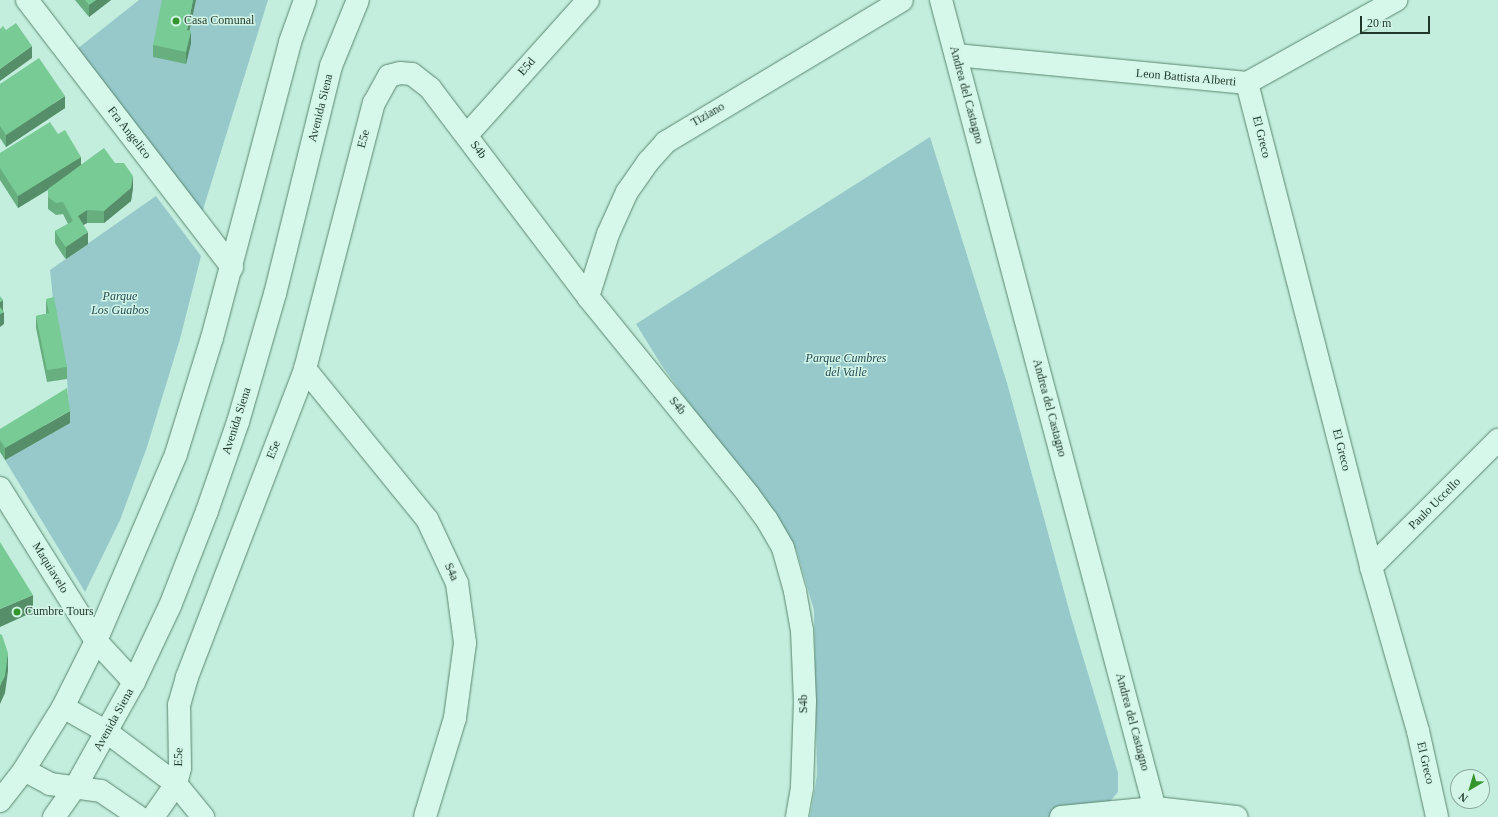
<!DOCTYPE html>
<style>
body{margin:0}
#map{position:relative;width:1498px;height:817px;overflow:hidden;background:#c3eddd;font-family:Georgia,serif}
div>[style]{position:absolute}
.green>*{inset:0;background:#97c9cb}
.roads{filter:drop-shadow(0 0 1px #5a876e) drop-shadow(0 0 1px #5a876e)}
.minor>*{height:22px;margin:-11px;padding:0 11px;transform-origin:11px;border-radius:11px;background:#d6f8eb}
.wall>*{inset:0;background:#68af80}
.shaded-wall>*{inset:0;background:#558e68}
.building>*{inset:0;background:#79cb95}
.dots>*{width:11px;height:11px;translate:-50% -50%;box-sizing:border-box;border:2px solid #d2f5e8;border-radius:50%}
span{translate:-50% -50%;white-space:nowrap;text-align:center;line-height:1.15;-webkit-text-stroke:3px #d2f5e8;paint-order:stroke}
.poi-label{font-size:12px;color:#1e3728}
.left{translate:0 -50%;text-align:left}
.street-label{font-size:12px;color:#1e3728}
.park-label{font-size:12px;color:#254b53;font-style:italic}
.north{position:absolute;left:1450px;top:769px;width:40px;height:40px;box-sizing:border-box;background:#d2f5e8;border:1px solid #8aa99b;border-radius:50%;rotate:218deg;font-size:11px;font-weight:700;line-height:16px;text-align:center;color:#1e3728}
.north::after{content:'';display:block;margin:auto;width:14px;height:18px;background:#34952b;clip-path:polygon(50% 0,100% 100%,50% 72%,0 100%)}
.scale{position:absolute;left:1360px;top:16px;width:70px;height:18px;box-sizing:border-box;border:2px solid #1e3728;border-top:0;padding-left:5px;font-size:12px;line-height:14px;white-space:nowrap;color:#1e3728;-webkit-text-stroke:3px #d2f5e8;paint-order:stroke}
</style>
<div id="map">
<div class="green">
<div style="clip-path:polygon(139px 0,268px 0,201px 216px,72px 53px)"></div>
<div style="clip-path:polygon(930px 137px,1007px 383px,1071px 617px,1118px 773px,1118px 792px,1106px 806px,1071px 817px,810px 817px,817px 775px,814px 610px,796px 549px,662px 366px,636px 324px)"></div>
<div style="clip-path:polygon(156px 196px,201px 256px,180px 339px,147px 447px,120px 520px,85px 592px,5px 460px,70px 423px,67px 379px,54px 309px,50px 270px)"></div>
</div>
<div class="roads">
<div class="minor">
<div style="left:27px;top:0;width:337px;rotate:52.5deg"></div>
<div style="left:941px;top:0;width:845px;rotate:75.19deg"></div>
<div style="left:956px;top:55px;width:292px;rotate:5.5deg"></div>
<div style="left:1247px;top:83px;width:171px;rotate:-29.1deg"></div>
<div style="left:1247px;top:83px;width:500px;rotate:75.6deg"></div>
<div style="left:1371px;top:567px;width:171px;rotate:74deg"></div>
<div style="left:1418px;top:731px;width:88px;rotate:77.5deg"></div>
<div style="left:467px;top:135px;width:181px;rotate:-48.1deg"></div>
<div style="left:588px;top:297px;width:66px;rotate:-72.4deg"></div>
<div style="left:608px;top:234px;width:46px;rotate:-65.7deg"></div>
<div style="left:627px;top:192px;width:37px;rotate:-55deg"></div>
<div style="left:648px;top:162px;width:27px;rotate:-48deg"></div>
<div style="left:666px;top:142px;width:275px;rotate:-31deg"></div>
<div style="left:305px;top:369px;width:193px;rotate:50.9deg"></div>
<div style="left:427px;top:519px;width:71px;rotate:64.9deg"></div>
<div style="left:457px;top:583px;width:61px;rotate:82.4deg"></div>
<div style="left:465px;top:643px;width:76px;rotate:97.6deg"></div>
<div style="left:455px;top:718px;width:103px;rotate:106.9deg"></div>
<div style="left:0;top:488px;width:181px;rotate:57.9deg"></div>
<div style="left:96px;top:641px;width:56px;rotate:47.2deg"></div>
<div style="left:1371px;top:567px;width:180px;rotate:-45deg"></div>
<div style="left:63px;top:707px;width:51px;rotate:29.6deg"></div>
<div style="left:107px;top:732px;width:86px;rotate:37deg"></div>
<div style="left:176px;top:784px;width:43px;rotate:50.7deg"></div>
<div style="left:24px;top:770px;width:30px;rotate:28deg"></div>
<div style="left:50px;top:784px;width:51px;rotate:7.8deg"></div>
<div style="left:101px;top:791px;width:46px;rotate:34.4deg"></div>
<div style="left:0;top:801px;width:39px;rotate:-52deg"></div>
<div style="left:24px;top:770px;width:74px;rotate:-58.2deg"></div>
<div style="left:63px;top:707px;width:74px;rotate:-63.4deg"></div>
<div style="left:96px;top:641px;width:203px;rotate:-66.8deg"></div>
<div style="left:176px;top:454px;width:121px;rotate:-72.8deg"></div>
<div style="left:212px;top:338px;width:306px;rotate:-75.2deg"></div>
<div style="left:290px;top:42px;width:45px;rotate:-70.3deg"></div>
<div style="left:54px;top:817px;width:38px;rotate:-55deg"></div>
<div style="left:76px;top:786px;width:119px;rotate:-60.9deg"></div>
<div style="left:134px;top:682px;width:84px;rotate:-64.7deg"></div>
<div style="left:170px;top:606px;width:102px;rotate:-68.7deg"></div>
<div style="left:207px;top:511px;width:94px;rotate:-70.8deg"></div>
<div style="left:238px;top:422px;width:133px;rotate:-73.9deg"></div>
<div style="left:275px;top:294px;width:235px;rotate:-76.2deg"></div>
<div style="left:331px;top:66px;width:71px;rotate:-67.8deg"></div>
<div style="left:153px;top:817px;width:40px;rotate:-55.1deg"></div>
<div style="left:176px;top:784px;width:16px;rotate:-76deg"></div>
<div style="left:180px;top:768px;width:63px;rotate:-90.9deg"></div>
<div style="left:179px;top:705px;width:29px;rotate:-74deg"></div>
<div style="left:187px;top:677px;width:330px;rotate:-69deg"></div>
<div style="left:305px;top:369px;width:275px;rotate:-75.5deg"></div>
<div style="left:374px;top:103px;width:31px;rotate:-61deg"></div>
<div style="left:389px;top:76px;width:11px;rotate:-15deg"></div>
<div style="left:400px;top:73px;width:12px;rotate:5deg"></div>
<div style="left:412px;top:74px;width:23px;rotate:38deg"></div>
<div style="left:430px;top:88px;width:262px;rotate:52.9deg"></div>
<div style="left:588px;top:297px;width:254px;rotate:50.9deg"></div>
<div style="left:748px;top:494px;width:32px;rotate:54deg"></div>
<div style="left:767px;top:520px;width:32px;rotate:60deg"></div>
<div style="left:783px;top:548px;width:45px;rotate:74.4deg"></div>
<div style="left:795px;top:591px;width:40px;rotate:80deg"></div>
<div style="left:802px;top:630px;width:71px;rotate:87.6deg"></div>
<div style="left:805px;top:701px;width:87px;rotate:92deg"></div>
<div style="left:802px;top:788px;width:29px;rotate:100deg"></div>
<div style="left:1061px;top:817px;width:94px;rotate:-5.5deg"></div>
<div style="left:1155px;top:808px;width:82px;rotate:6.3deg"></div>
</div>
</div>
<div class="wall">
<div style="clip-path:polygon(75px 0,111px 0,89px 17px)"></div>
<div style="clip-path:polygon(189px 31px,191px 43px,186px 64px,153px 57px,153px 45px)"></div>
<div style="clip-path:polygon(0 84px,65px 108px,6px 147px,0 138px)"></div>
<div style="clip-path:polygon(58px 134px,81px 164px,133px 188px,131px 201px,104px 223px,87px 223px,83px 225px,88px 244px,66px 259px,64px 257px,55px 243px,55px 231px,68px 224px,63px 214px,56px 215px,48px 209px,48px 190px,18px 208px,0 180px,0 153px)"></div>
<div style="clip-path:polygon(46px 299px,67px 367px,67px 379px,47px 382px,36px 328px,36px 316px,46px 314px)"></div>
<div style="clip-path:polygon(70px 423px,5px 460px,0 452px,0 429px)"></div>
</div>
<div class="shaded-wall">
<div style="clip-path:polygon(96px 0,111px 0,89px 17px,89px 5px)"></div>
<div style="clip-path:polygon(193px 0,196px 0,187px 42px,187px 30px)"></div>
<div style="clip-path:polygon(191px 31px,191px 43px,186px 64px,186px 52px)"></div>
<div style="clip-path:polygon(32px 46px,32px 58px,0 81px,0 69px)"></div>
<div style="clip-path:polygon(65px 96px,65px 108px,6px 147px,6px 135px)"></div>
<div style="clip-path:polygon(81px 157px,81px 169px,18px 208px,18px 196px)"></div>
<div style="clip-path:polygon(133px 176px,133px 188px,131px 201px,104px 223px,104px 211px)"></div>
<div style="clip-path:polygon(87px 210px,87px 223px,78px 228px,78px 216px)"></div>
<div style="clip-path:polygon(88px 232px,88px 244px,66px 259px,66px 247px)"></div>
<div style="clip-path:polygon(3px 300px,3px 312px,0 314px,0 302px)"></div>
<div style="clip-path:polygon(4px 312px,4px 324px,0 327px,0 314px)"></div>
<div style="clip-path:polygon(70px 411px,70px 423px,5px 460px,5px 448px)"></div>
<div style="clip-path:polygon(33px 595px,33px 612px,0 627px,0 609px)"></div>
<div style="clip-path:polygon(8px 653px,8px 671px,5px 693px,0 704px,0 686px)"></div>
</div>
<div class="building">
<div style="clip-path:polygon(85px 0,96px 0,89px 5px)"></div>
<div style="clip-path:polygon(162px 0,193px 0,187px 30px,191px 31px,186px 52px,153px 45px)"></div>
<div style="clip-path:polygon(16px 23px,32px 46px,0 69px,0 29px,3px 26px,6px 30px)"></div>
<div style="clip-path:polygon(39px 58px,65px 96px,6px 135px,0 126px,0 84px)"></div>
<div style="clip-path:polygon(50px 122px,58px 134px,65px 130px,81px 157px,18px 196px,0 168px,0 153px)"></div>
<div style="clip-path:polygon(104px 148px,115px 163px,124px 163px,133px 176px,131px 188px,104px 211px,87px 210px,78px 216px,88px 232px,66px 247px,64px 245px,55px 231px,73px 221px,63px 202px,56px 203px,48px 197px,48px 189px)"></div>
<div style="clip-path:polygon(0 296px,3px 300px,0 302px)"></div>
<div style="clip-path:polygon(54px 297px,67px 367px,47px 370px,36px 316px,49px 313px,46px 299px)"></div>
<div style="clip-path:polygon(0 307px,4px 312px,0 314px)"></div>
<div style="clip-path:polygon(67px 388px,70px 411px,5px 448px,0 440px,0 429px)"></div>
<div style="clip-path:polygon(0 542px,33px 595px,0 609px)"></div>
<div style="clip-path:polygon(0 634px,2px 635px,8px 653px,5px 676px,0 686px)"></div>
</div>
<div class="dots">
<div style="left:176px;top:21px;background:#34952b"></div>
<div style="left:17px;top:612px;background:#34952b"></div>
</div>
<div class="poi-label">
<span class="left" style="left:184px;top:21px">Casa Comunal</span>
<span class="left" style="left:25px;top:612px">Cumbre Tours</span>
</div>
<div class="street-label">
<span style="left:527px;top:67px;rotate:-49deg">E5d</span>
<span style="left:1186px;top:78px;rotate:5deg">Leon Battista Alberti</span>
<span style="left:966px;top:95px;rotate:75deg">Andrea del Castagno</span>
<span style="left:321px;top:108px;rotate:-76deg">Avenida Siena</span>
<span style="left:708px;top:115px;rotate:-30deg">Tiziano</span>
<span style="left:129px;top:133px;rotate:52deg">Fra Angelico</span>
<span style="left:1261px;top:137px;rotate:76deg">El Greco</span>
<span style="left:364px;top:139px;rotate:-75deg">E5e</span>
<span style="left:478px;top:150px;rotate:53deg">S4b</span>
<span style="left:677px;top:406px;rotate:51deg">S4b</span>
<span style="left:1049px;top:408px;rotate:75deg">Andrea del Castagno</span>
<span style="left:237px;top:421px;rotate:-72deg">Avenida Siena</span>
<span style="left:274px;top:450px;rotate:-69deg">E5e</span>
<span style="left:1341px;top:450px;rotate:76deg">El Greco</span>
<span style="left:1435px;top:504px;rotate:-45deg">Paulo Uccello</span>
<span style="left:50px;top:568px;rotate:58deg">Maquiavelo</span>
<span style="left:451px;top:572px;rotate:66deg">S4a</span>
<span style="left:804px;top:704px;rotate:-90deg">S4b</span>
<span style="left:114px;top:720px;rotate:-61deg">Avenida Siena</span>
<span style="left:1132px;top:722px;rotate:75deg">Andrea del Castagno</span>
<span style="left:179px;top:757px;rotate:-89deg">E5e</span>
<span style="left:1425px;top:763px;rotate:77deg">El Greco</span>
</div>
<div class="park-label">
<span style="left:120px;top:304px">Parque<br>Los Guabos</span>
<span style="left:846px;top:366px">Parque Cumbres<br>del Valle</span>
</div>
<div class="north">N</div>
<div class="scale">20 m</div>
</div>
